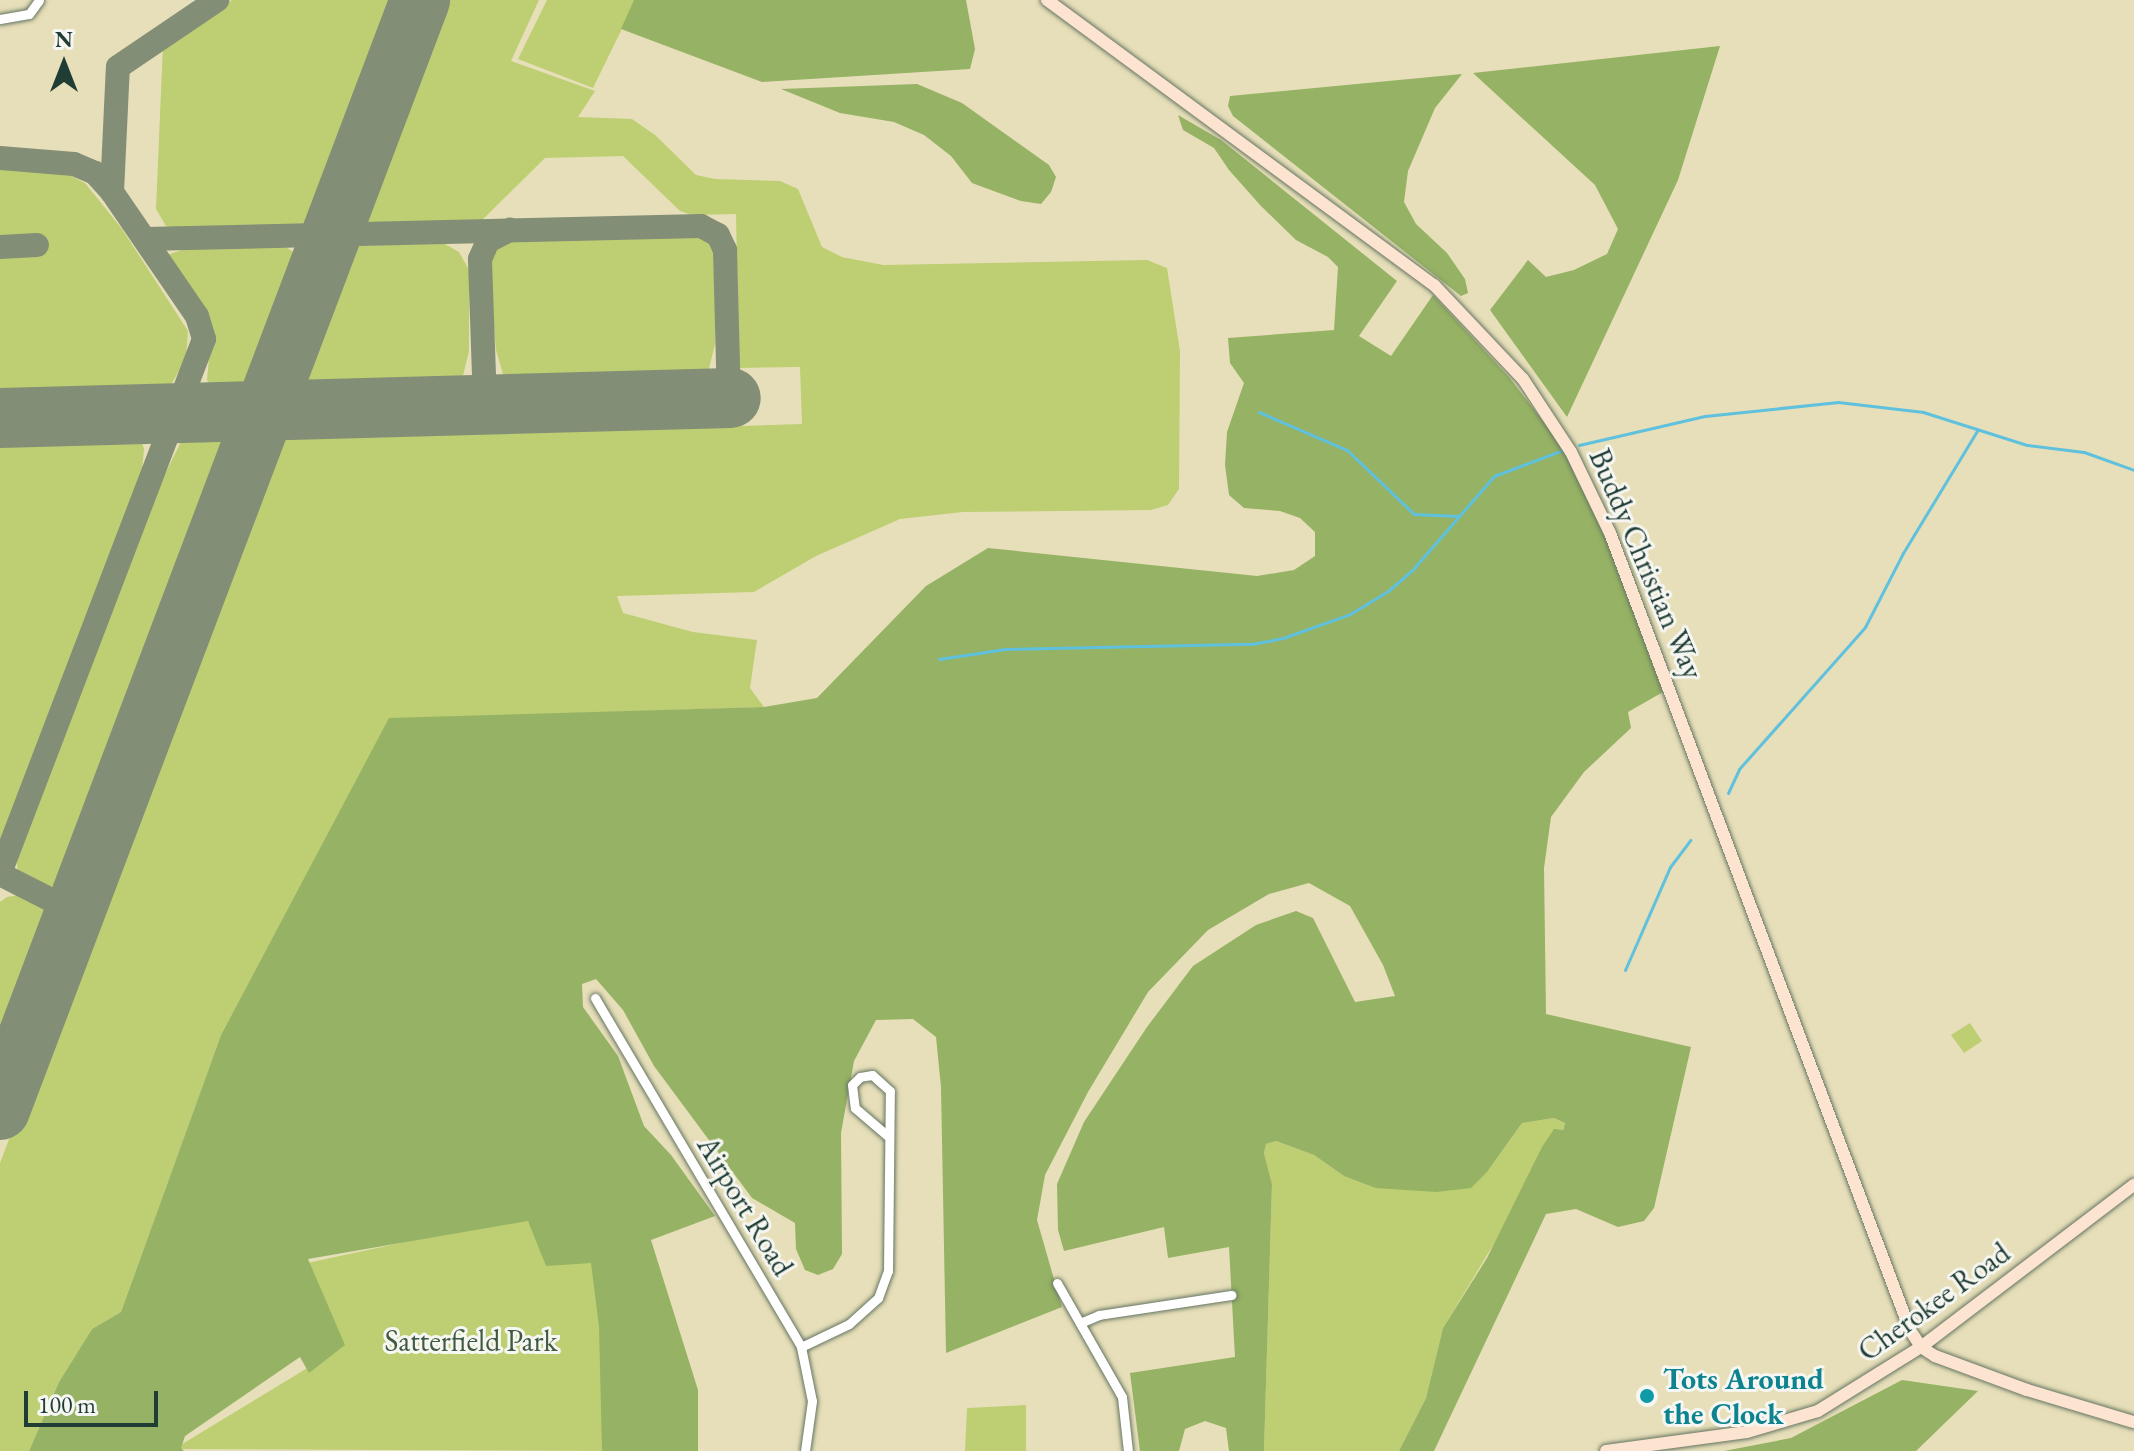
<!DOCTYPE html>
<style>
body{margin:0}
#map{position:relative;width:2134px;height:1451px;overflow:hidden;background:#e7dfb9;font-family:"EB Garamond",serif}
div>[style]{position:absolute}
.green>*{inset:0;background:#bdcf72}
.forest>*{inset:0;background:#96b264}
.stream>*{height:3px;margin:-1.5px;padding:0 1.5px;transform-origin:1.5px;border-radius:1.5px;background:#5fc1dd}
.taxiway>*{height:24px;margin:-12px;padding:0 12px;transform-origin:12px;border-radius:12px;background:#838e76}
.runway>*{height:60px;margin:-30px;padding:0 30px;transform-origin:30px;border-radius:30px;background:#838e76}
.roads{filter:drop-shadow(0 0 2px #657663) drop-shadow(0 0 2px #657663)}
.street>*{height:9px;margin:-4.5px;padding:0 4.5px;transform-origin:4.5px;border-radius:4.5px;background:#fff}
.secondary>*{height:12px;margin:-6px;padding:0 6px;transform-origin:6px;border-radius:6px;background:#fde4d0}
.dots>*{width:22px;height:22px;translate:-50% -50%;box-sizing:border-box;border:4px solid #f6f6f2;border-radius:50%}
span{translate:-50% -50%;white-space:nowrap;text-align:center;line-height:1.15;-webkit-text-stroke:6px #f6f6f2;paint-order:stroke}
.street-label{font-size:30px;color:#1f3d34}
.park-label{font-size:30px;color:#3f5a40}
.culture-label{font-size:30px;color:#0d838f;font-weight:700}
.left{translate:0 -50%;text-align:left}
.north{position:absolute;left:24px;top:24px;width:80px;height:80px;-webkit-text-stroke:6px #f6f6f2;paint-order:stroke;rotate:0deg;font-size:22px;font-weight:700;line-height:32px;text-align:center;color:#1f3d34}
.north::after{content:'';display:block;margin:auto;width:28px;height:36px;background:#1f3d34;clip-path:polygon(50% 0,100% 100%,50% 72%,0 100%)}
.scale{position:absolute;left:24px;top:1391px;width:134px;height:36px;box-sizing:border-box;border:4px solid #1f3d34;border-top:0;padding-left:10px;font-size:24px;line-height:28px;white-space:nowrap;color:#1f3d34;-webkit-text-stroke:6px #f6f6f2;paint-order:stroke}
</style>
<div id="map">
<div class="green">
<div style="clip-path:polygon(232px 0,399px 0,316px 219px,311px 225px,181px 229px,166px 226px,156px 209px,163px 45px)"></div>
<div style="clip-path:polygon(442px 0,539px 0,511px 61px,595px 91px,578px 117px,632px 119px,655px 135px,696px 175px,715px 179px,780px 181px,798px 189px,822px 247px,842px 257px,883px 265px,1147px 260px,1167px 268px,1180px 351px,1179px 489px,1168px 505px,1151px 510px,963px 512px,900px 519px,816px 556px,754px 592px,617px 596px,623px 613px,693px 632px,757px 640px,750px 688px,764px 707px,389px 719px,221px 1035px,121px 1312px,92px 1329px,59px 1382px,29px 1451px,0 1451px,0 1163px,278px 432px,740px 418px,741px 426px,802px 424px,800px 367px,739px 368px,736px 214px,692px 215px,680px 211px,623px 156px,545px 158px,481px 221px,367px 225px,358px 220px)"></div>
<div style="clip-path:polygon(547px 0,636px 0,593px 88px,518px 59px)"></div>
<div style="clip-path:polygon(0 168px,67px 174px,85px 183px,122px 229px,188px 331px,186px 358px,166px 394px,0 399px,0 258px,40px 256px,38px 234px,0 236px)"></div>
<div style="clip-path:polygon(696px 235px,712px 244px,715px 257px,715px 344px,707px 377px,506px 384px,496px 350px,490px 277px,490px 259px,499px 244px,508px 241px)"></div>
<div style="clip-path:polygon(443px 243px,459px 252px,469px 270px,469px 351px,461px 384px,293px 390px,348px 246px)"></div>
<div style="clip-path:polygon(286px 247px,301px 257px,249px 391px,213px 392px,207px 380px,212px 325px,167px 255px,185px 249px)"></div>
<div style="clip-path:polygon(185px 434px,232px 434px,67px 875px,52px 887px,31px 882px,18px 872px,16px 858px,153px 498px)"></div>
<div style="clip-path:polygon(140px 436px,144px 449px,142px 471px,123px 531px,0 854px,0 440px)"></div>
<div style="clip-path:polygon(19px 895px,41px 903px,48px 912px,49px 924px,0 1053px,0 902px,7px 897px)"></div>
<div style="clip-path:polygon(1970px 1023px,1982px 1041px,1964px 1053px,1951px 1035px)"></div>
<div style="clip-path:polygon(1554px 1118px,1565px 1123px,1562px 1131px,1443px 1328px,1426px 1398px,1399px 1451px,1264px 1451px,1272px 1184px,1264px 1153px,1266px 1144px,1276px 1141px,1314px 1155px,1344px 1176px,1487px 1172px,1522px 1123px)"></div>
<div style="clip-path:polygon(530px 1215px,618px 1246px,615px 1451px,174px 1449px,332px 1353px,289px 1267px)"></div>
<div style="clip-path:polygon(1026px 1405px,1026px 1451px,965px 1451px,967px 1408px)"></div>
</div>
<div class="forest">
<div style="clip-path:polygon(634px 0,966px 0,975px 49px,970px 69px,762px 82px,621px 29px)"></div>
<div style="clip-path:polygon(1720px 46px,1678px 180px,1567px 417px,1490px 310px,1528px 260px,1546px 277px,1574px 270px,1607px 254px,1618px 229px,1595px 185px,1473px 73px)"></div>
<div style="clip-path:polygon(1462px 74px,1435px 108px,1408px 171px,1404px 202px,1416px 224px,1447px 253px,1465px 279px,1468px 293px,1461px 296px,1233px 116px,1228px 106px,1230px 96px)"></div>
<div style="clip-path:polygon(917px 84px,962px 103px,1049px 165px,1056px 177px,1051px 192px,1041px 204px,1021px 201px,972px 183px,951px 156px,924px 135px,894px 122px,840px 113px,781px 89px)"></div>
<div style="clip-path:polygon(1178px 115px,1221px 140px,1397px 281px,1359px 336px,1391px 356px,1433px 295px,1509px 377px,1558px 441px,1598px 513px,1663px 692px,1628px 712px,1631px 728px,1584px 772px,1551px 817px,1544px 868px,1546px 1014px,1691px 1047px,1654px 1208px,1644px 1221px,1618px 1227px,1576px 1209px,1546px 1214px,1434px 1451px,1399px 1451px,1426px 1398px,1443px 1328px,1487px 1258px,1542px 1147px,1554px 1129px,1563px 1130px,1565px 1123px,1554px 1118px,1522px 1123px,1487px 1172px,1471px 1188px,1436px 1192px,1376px 1188px,1344px 1176px,1314px 1155px,1276px 1141px,1266px 1144px,1264px 1153px,1272px 1184px,1264px 1451px,1229px 1451px,1226px 1428px,1205px 1421px,1185px 1429px,1179px 1451px,1140px 1451px,1130px 1373px,1235px 1357px,1229px 1247px,1168px 1258px,1164px 1227px,1064px 1251px,1058px 1230px,1057px 1184px,1084px 1122px,1147px 1027px,1193px 966px,1256px 925px,1296px 911px,1313px 918px,1355px 1002px,1395px 996px,1383px 965px,1350px 906px,1309px 883px,1269px 894px,1208px 930px,1148px 992px,1088px 1092px,1045px 1175px,1037px 1220px,1062px 1307px,946px 1353px,941px 1087px,936px 1037px,913px 1019px,876px 1020px,854px 1061px,841px 1133px,842px 1254px,833px 1269px,818px 1275px,805px 1270px,796px 1249px,795px 1223px,752px 1198px,654px 1066px,623px 1010px,596px 979px,582px 984px,583px 1007px,618px 1056px,644px 1126px,671px 1155px,715px 1216px,651px 1240px,698px 1390px,698px 1451px,602px 1451px,599px 1327px,591px 1263px,546px 1266px,528px 1221px,308px 1259px,345px 1345px,309px 1373px,300px 1357px,185px 1436px,181px 1448px,184px 1451px,29px 1451px,59px 1382px,92px 1329px,121px 1312px,221px 1035px,389px 718px,764px 707px,817px 698px,926px 586px,988px 548px,1257px 576px,1294px 570px,1315px 556px,1315px 532px,1300px 518px,1280px 511px,1244px 508px,1229px 495px,1225px 465px,1227px 432px,1244px 383px,1230px 363px,1228px 338px,1334px 330px,1338px 267px,1328px 257px,1296px 240px,1261px 206px,1229px 170px,1214px 148px,1183px 130px)"></div>
<div style="clip-path:polygon(1902px 1380px,1978px 1391px,1916px 1451px,1724px 1451px,1791px 1438px)"></div>
</div>
<div class="stream">
<div style="left:1259px;top:412px;width:96px;rotate:23.4deg"></div>
<div style="left:1347px;top:450px;width:93px;rotate:43.7deg"></div>
<div style="left:1414px;top:514px;width:45px;rotate:2.5deg"></div>
<div style="left:1579px;top:445px;width:129px;rotate:-13deg"></div>
<div style="left:1705px;top:416px;width:134px;rotate:-6deg"></div>
<div style="left:1838px;top:402px;width:86px;rotate:6.7deg"></div>
<div style="left:1923px;top:412px;width:109px;rotate:17.6deg"></div>
<div style="left:2027px;top:445px;width:57px;rotate:7deg"></div>
<div style="left:2084px;top:452px;width:53px;rotate:19.8deg"></div>
<div style="left:939px;top:659px;width:67px;rotate:-8.6deg"></div>
<div style="left:1005px;top:649px;width:247px;rotate:-1.2deg"></div>
<div style="left:1252px;top:644px;width:32px;rotate:-11deg"></div>
<div style="left:1283px;top:638px;width:71px;rotate:-19.7deg"></div>
<div style="left:1350px;top:614px;width:44px;rotate:-31.2deg"></div>
<div style="left:1388px;top:591px;width:35px;rotate:-41deg"></div>
<div style="left:1414px;top:568px;width:122px;rotate:-49deg"></div>
<div style="left:1494px;top:476px;width:74px;rotate:-20.6deg"></div>
<div style="left:1728px;top:793px;width:26px;rotate:-65deg"></div>
<div style="left:1739px;top:769px;width:190px;rotate:-48.4deg"></div>
<div style="left:1865px;top:627px;width:83px;rotate:-62.8deg"></div>
<div style="left:1903px;top:553px;width:143px;rotate:-58.8deg"></div>
<div style="left:1625px;top:970px;width:112px;rotate:-66.4deg"></div>
<div style="left:1670px;top:867px;width:34px;rotate:-53deg"></div>
</div>
<div class="taxiway">
<div style="left:0;top:158px;width:74px;rotate:4.6deg"></div>
<div style="left:74px;top:164px;width:23px;rotate:23deg"></div>
<div style="left:95px;top:173px;width:25px;rotate:48deg"></div>
<div style="left:112px;top:192px;width:150px;rotate:55.6deg"></div>
<div style="left:197px;top:316px;width:24px;rotate:73deg"></div>
<div style="left:204px;top:339px;width:572px;rotate:110.91deg"></div>
<div style="left:112px;top:192px;width:125px;rotate:-87.3deg"></div>
<div style="left:118px;top:67px;width:120px;rotate:-34.1deg"></div>
<div style="left:145px;top:239px;width:556px;rotate:-1.34deg"></div>
<div style="left:701px;top:226px;width:19px;rotate:28deg"></div>
<div style="left:718px;top:235px;width:17px;rotate:65deg"></div>
<div style="left:725px;top:250px;width:148px;rotate:88.5deg"></div>
<div style="left:0;top:247px;width:37px;rotate:-3deg"></div>
<div style="left:485px;top:404px;width:145px;rotate:-92deg"></div>
<div style="left:480px;top:259px;width:20px;rotate:-66deg"></div>
<div style="left:488px;top:241px;width:25px;rotate:-27deg"></div>
<div style="left:0;top:874px;width:84px;rotate:26.9deg"></div>
</div>
<div class="runway">
<div style="left:0;top:418px;width:731px;rotate:-1.57deg"></div>
<div style="left:0;top:1110px;width:1187px;rotate:-69.27deg"></div>
</div>
<div class="roads">
<div class="street">
<div style="left:0;top:19px;width:29px;rotate:-10deg"></div>
<div style="left:29px;top:14px;width:17px;rotate:-54deg"></div>
<div style="left:595px;top:998px;width:405px;rotate:59.4deg"></div>
<div style="left:801px;top:1347px;width:55px;rotate:78.5deg"></div>
<div style="left:812px;top:1401px;width:50px;rotate:98deg"></div>
<div style="left:1057px;top:1283px;width:131px;rotate:60.3deg"></div>
<div style="left:1122px;top:1397px;width:54px;rotate:83.7deg"></div>
<div style="left:1080px;top:1323px;width:21px;rotate:-23deg"></div>
<div style="left:1099px;top:1315px;width:134px;rotate:-8.6deg"></div>
<div style="left:801px;top:1347px;width:53px;rotate:-25.6deg"></div>
<div style="left:849px;top:1324px;width:39px;rotate:-42deg"></div>
<div style="left:878px;top:1298px;width:29px;rotate:-70deg"></div>
<div style="left:888px;top:1271px;width:180px;rotate:-89.4deg"></div>
<div style="left:890px;top:1091px;width:24px;rotate:-138deg"></div>
<div style="left:872px;top:1075px;width:12px;rotate:171deg"></div>
<div style="left:860px;top:1077px;width:11px;rotate:135deg"></div>
<div style="left:852px;top:1085px;width:23px;rotate:83deg"></div>
<div style="left:855px;top:1108px;width:45px;rotate:40.5deg"></div>
</div>
<div class="secondary">
<div style="left:1047px;top:0;width:481px;rotate:36.4deg"></div>
<div style="left:1434px;top:285px;width:129px;rotate:46.6deg"></div>
<div style="left:1523px;top:379px;width:87px;rotate:56.7deg"></div>
<div style="left:1571px;top:452px;width:90px;rotate:64.3deg"></div>
<div style="left:1610px;top:533px;width:852px;rotate:69.37deg"></div>
<div style="left:1910px;top:1330px;width:20px;rotate:57deg"></div>
<div style="left:1921px;top:1347px;width:17px;rotate:33deg"></div>
<div style="left:1935px;top:1356px;width:98px;rotate:20.3deg"></div>
<div style="left:2027px;top:1390px;width:112px;rotate:16.7deg"></div>
<div style="left:1606px;top:1451px;width:142px;rotate:-7.7deg"></div>
<div style="left:1747px;top:1432px;width:74px;rotate:-16.5deg"></div>
<div style="left:1818px;top:1411px;width:121px;rotate:-31.9deg"></div>
<div style="left:1921px;top:1347px;width:268px;rotate:-37.3deg"></div>
</div>
</div>
<div class="dots">
<div style="left:1647px;top:1396px;background:#0f9aa8"></div>
</div>
<div class="street-label">
<span style="left:1646px;top:564px;rotate:67deg">Buddy Christian Way</span>
<span style="left:745px;top:1206px;rotate:59deg">Airport Road</span>
<span style="left:1934px;top:1302px;rotate:-36deg">Cherokee Road</span>
</div>
<div class="park-label">
<span style="left:471px;top:1341px">Satterfield Park</span>
</div>
<div class="culture-label">
<span class="left" style="left:1663px;top:1396px">Tots Around<br>the Clock</span>
</div>
<div class="north">N</div>
<div class="scale">100 m</div>
</div>
